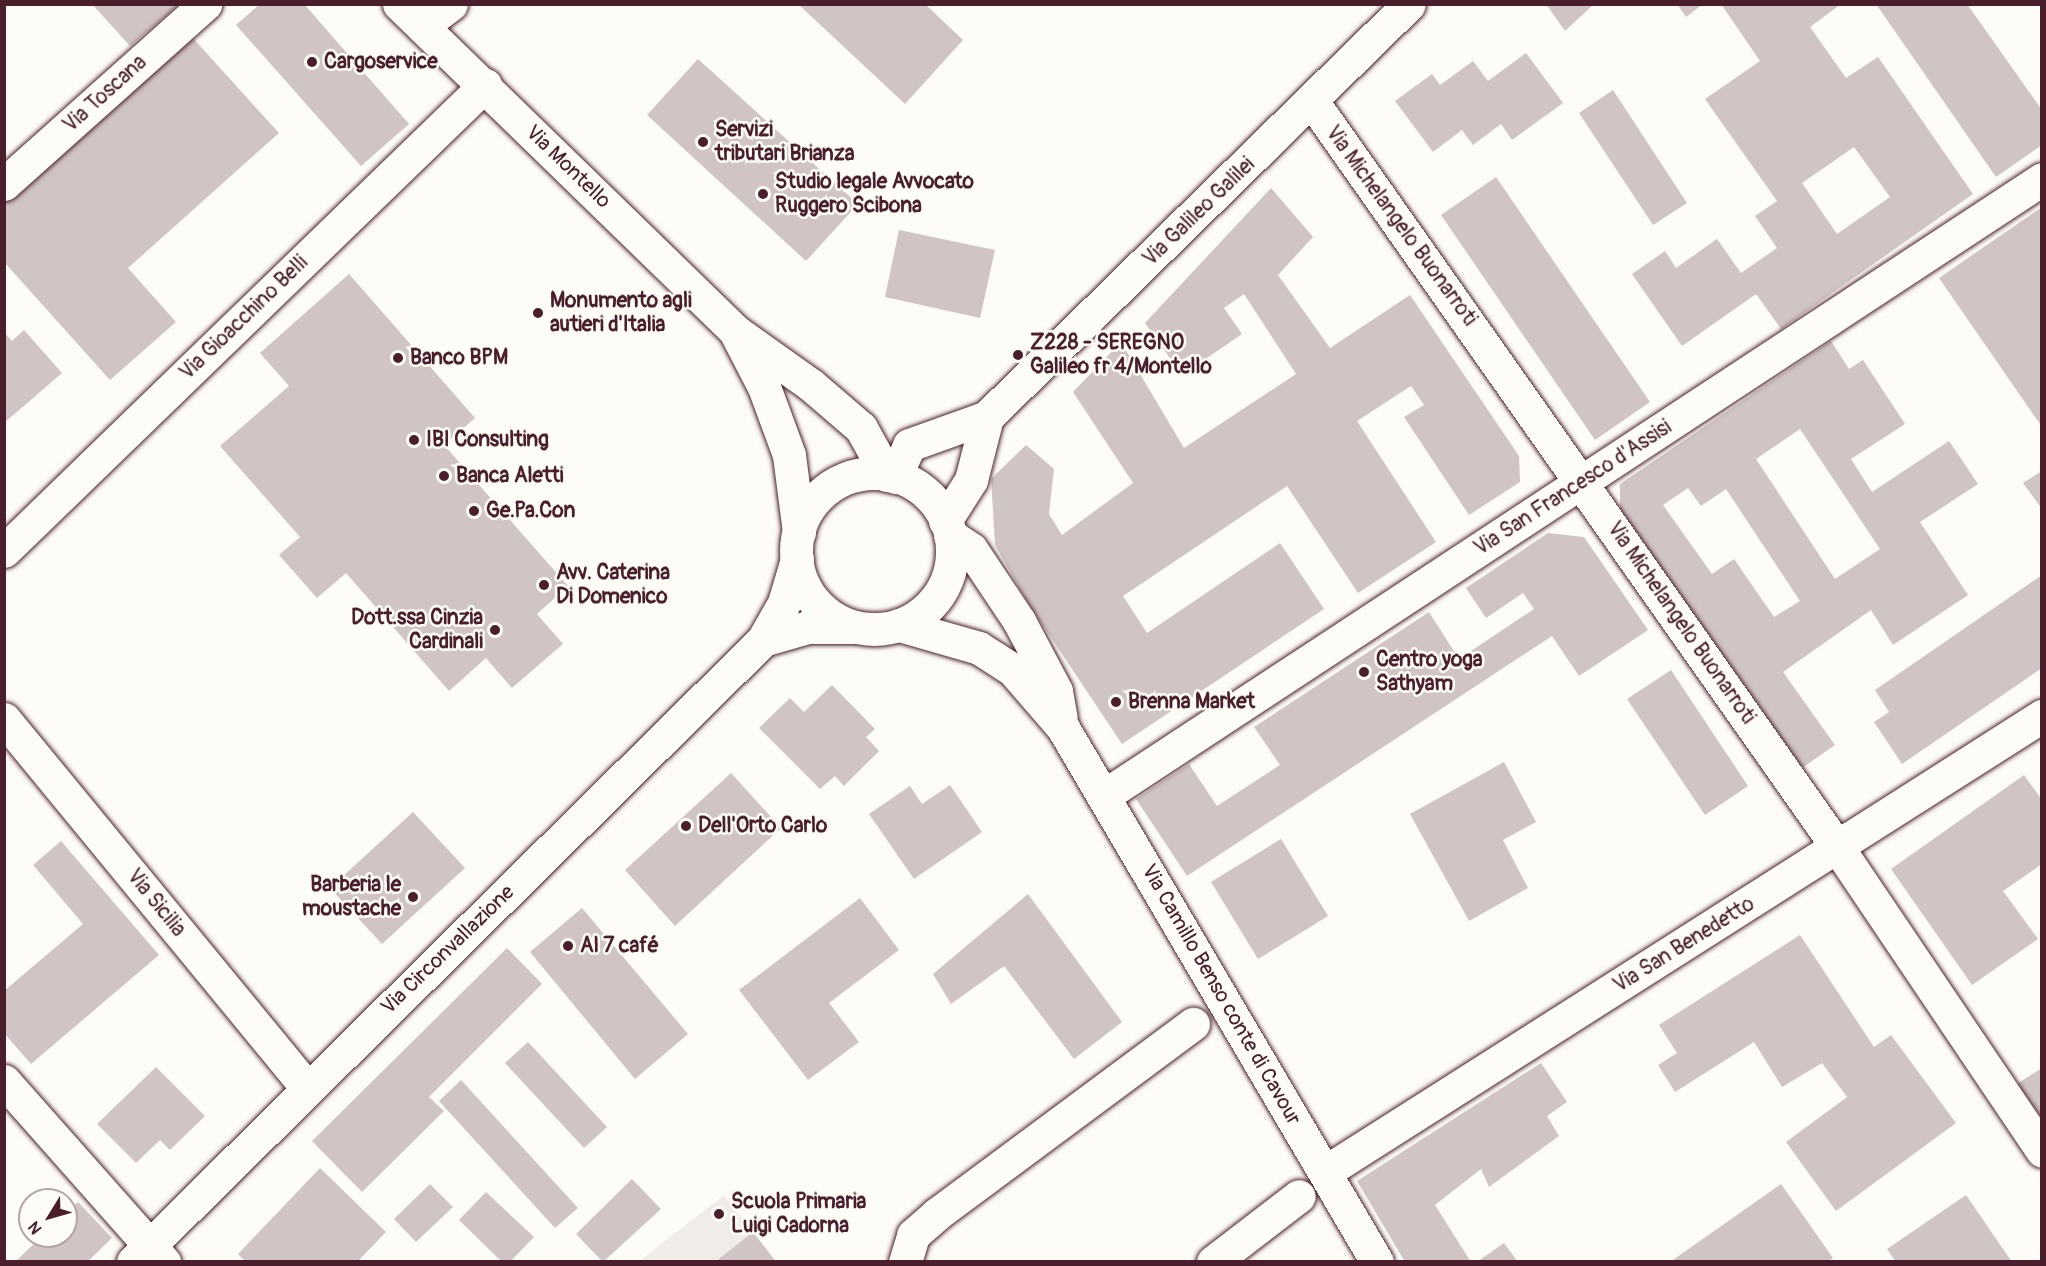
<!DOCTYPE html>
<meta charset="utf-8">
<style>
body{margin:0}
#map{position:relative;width:2046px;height:1266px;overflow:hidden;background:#fdfcf7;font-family:Pangolin,sans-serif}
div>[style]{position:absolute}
.built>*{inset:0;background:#f0ece8}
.building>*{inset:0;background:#d0c5c4}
.roads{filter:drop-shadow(0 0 2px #4a1f2b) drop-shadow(0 0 2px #4a1f2b)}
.street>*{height:33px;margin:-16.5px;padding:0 16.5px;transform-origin:16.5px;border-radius:16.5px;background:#fdfcf7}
.secondary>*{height:33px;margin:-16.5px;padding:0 16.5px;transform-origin:16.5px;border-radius:16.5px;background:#fdfcf7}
.secondary>.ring{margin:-16.5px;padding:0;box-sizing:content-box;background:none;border:33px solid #fdfcf7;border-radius:50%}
.dots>*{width:16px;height:16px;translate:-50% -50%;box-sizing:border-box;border:3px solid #fdfcf7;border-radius:50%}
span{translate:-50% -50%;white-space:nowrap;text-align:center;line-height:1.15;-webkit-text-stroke:5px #fdfcf7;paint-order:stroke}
.poi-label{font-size:21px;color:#4a1f2b;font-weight:700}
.left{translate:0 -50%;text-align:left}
.right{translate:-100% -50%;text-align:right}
.street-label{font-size:21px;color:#4a1f2b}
.frame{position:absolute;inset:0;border:6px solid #4a1f2b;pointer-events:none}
.north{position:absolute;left:18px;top:1188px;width:60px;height:60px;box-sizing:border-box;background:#fdfcf7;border:2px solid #b5a4a5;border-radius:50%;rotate:233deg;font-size:16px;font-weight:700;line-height:24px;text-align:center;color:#4a1f2b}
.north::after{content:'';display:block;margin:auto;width:21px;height:27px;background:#4a1f2b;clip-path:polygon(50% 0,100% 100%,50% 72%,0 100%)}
</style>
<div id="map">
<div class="built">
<div style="clip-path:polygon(724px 1195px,776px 1261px,638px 1262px)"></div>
</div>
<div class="building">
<div style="clip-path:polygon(92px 4px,180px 4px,130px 46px)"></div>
<div style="clip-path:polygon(260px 4px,304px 4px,409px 124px,361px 166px,236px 25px)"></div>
<div style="clip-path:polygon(798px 4px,925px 4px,963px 40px,905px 104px)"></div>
<div style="clip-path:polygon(1546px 4px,1594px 4px,1565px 31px)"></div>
<div style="clip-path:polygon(1677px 4px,1703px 4px,1686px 17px)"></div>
<div style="clip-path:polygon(evenodd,1721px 4px,1841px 4px,1810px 27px,1846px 78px,1878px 57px,1973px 194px,1781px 329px,1756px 294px,1682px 346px,1632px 274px,1665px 251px,1676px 268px,1717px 239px,1741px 273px,1777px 248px,1755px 216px,1777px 201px,1705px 99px,1760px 61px,1721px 4px,1854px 147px,1890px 197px,1837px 234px,1802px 183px,1854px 147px)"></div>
<div style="clip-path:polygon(1876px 4px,1967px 4px,2042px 110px,2042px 145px,1996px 177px)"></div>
<div style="clip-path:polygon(191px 36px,279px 133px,128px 268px,176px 322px,110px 380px,4px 262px,4px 203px)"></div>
<div style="clip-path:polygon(1526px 53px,1563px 103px,1512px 140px,1501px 124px,1473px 145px,1462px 130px,1433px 152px,1395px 101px,1432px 74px,1440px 85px,1473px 61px,1488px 81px)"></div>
<div style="clip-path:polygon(698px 59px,858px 204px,806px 261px,647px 115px)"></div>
<div style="clip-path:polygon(1613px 90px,1687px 203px,1653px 225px,1579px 113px)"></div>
<div style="clip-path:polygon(1496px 177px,1650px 402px,1595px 440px,1441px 215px)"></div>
<div style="clip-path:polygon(1271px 188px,1313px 237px,1278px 275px,1330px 348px,1410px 295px,1519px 456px,1520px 482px,1469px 515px,1404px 417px,1424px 405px,1411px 386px,1357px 421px,1436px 542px,1358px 593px,1287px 486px,1123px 596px,1147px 633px,1280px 543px,1324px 609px,1122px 744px,1028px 603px,995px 545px,991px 479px,1026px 445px,1054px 469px,1049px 514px,1062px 535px,1133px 483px,1073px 392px,1121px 342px,1184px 448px,1296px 374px,1244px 294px,1224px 308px,1242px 334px,1182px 375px,1145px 323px)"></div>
<div style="clip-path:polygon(2042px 207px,2042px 427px,1939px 278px)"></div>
<div style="clip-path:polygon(899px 230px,995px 250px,980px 318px,885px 297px)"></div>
<div style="clip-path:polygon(349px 274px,475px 418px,444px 445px,568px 586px,537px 614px,563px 644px,512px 688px,486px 658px,449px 691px,346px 573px,317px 598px,279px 555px,300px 537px,220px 446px,289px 386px,260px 353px)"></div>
<div style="clip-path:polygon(24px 330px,62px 373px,4px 423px,4px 332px,12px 341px)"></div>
<div style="clip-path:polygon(evenodd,1831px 341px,1849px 369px,1863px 360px,1905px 424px,1851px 459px,1872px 492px,1949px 441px,1978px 484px,1920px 522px,1968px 595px,1893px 645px,1871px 610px,1783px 672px,1835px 745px,1802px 768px,1620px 510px,1620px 484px,1831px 341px,1800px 429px,1880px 549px,1835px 579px,1756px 459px,1800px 429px,1831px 341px,1688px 488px,1701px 506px,1726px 489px,1800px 601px,1774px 617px,1734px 559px,1712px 574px,1663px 505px,1688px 488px)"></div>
<div style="clip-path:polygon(2042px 471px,2042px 509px,2023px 483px)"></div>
<div style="clip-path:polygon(1548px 533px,1584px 537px,1648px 630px,1579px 676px,1552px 636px,1187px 876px,1136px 799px,1189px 764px,1217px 806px,1280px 765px,1254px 727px,1429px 612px,1459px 659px,1534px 609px,1523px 593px,1486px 618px,1466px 588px)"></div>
<div style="clip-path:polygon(2042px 575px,2042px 668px,1902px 764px,1874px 722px,1889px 712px,1875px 690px)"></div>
<div style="clip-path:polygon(1671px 670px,1748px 786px,1705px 815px,1627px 699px)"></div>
<div style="clip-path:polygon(832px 685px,875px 729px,866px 737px,879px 751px,844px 786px,835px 776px,820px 789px,759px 728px,790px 698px,804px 712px)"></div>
<div style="clip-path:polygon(1504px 762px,1536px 822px,1503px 840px,1528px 888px,1469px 921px,1410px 814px)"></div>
<div style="clip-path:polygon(731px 773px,781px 828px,675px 926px,625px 870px)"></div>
<div style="clip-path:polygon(2024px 775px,2042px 800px,2042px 864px,2003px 891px,2038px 939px,1972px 985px,1891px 869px)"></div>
<div style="clip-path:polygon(950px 785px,982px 832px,914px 879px,869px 814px,910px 786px,922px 804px)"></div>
<div style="clip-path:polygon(413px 812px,465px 868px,382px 944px,330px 888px)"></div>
<div style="clip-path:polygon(1281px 839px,1328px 916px,1258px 959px,1211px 882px)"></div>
<div style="clip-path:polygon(61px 841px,159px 955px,31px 1064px,4px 1033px,4px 991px,83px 924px,33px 865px)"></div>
<div style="clip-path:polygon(1028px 894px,1122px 1022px,1074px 1059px,1004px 966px,951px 1004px,933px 974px)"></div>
<div style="clip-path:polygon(860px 898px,899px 950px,829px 1003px,859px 1042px,808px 1080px,739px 990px)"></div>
<div style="clip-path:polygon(582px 908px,688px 1034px,635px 1079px,530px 952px)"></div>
<div style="clip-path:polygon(1800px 935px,1874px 1047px,1891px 1035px,1956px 1123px,1836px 1211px,1786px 1142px,1847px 1097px,1822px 1063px,1782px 1087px,1754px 1042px,1675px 1092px,1658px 1065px,1677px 1053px,1659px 1025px)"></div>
<div style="clip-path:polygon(507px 948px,542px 984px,429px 1097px,444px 1111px,362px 1192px,312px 1141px)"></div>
<div style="clip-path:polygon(528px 1042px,607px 1127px,584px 1148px,505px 1063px)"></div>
<div style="clip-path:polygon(1541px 1063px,1567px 1102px,1547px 1116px,1559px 1136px,1489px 1187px,1481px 1169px,1435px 1205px,1471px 1262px,1405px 1262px,1357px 1181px)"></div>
<div style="clip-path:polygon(156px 1067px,205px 1116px,170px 1150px,160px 1140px,136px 1163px,97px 1124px)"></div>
<div style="clip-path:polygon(2042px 1068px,2042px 1118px,2017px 1084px)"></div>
<div style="clip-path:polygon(461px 1080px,578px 1208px,555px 1228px,439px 1101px)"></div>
<div style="clip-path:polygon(320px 1168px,386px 1232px,357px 1262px,246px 1262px,238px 1254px)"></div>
<div style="clip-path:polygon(632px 1179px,661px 1209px,603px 1262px,576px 1234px)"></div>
<div style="clip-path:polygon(430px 1184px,453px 1207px,416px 1242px,394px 1219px)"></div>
<div style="clip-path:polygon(1781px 1184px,1833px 1258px,1828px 1262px,1670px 1262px)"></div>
<div style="clip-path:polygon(486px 1192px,534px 1237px,510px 1262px,502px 1262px,459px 1220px)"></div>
<div style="clip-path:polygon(1966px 1195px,2012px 1262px,1896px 1262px,1887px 1249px)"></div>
<div style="clip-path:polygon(78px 1202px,112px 1238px,87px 1262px,15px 1262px,42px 1236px,66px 1236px,66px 1213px)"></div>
<div style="clip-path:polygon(753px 1232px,776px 1262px,715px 1262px)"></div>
<div style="clip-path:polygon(1504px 1243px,1518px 1262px,1477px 1262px)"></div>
</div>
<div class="roads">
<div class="street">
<div style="left:422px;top:26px;width:36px;rotate:-37deg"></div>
<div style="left:1312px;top:101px;width:914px;rotate:54.85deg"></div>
<div style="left:1838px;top:848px;width:365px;rotate:56deg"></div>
<div style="left:4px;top:184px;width:270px;rotate:-41.8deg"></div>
<div style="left:950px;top:535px;width:25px;rotate:34deg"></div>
<div style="left:971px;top:549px;width:87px;rotate:56.3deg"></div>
<div style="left:1019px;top:621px;width:79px;rotate:62.1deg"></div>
<div style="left:1056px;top:691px;width:27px;rotate:80deg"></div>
<div style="left:4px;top:551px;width:670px;rotate:-44.09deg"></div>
<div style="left:899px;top:625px;width:83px;rotate:16deg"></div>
<div style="left:979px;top:648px;width:40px;rotate:32.9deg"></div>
<div style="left:1013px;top:670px;width:77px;rotate:49.2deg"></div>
<div style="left:1063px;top:728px;width:619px;rotate:59.54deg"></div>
<div style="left:4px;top:719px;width:477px;rotate:50.6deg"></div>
<div style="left:1105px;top:795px;width:1121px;rotate:-33.32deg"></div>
<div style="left:4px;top:1081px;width:242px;rotate:48.5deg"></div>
<div style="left:1325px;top:1172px;width:850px;rotate:-32.46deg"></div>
<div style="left:905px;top:1262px;width:28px;rotate:-73deg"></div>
<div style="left:913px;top:1235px;width:32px;rotate:-41deg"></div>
<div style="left:937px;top:1214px;width:319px;rotate:-36.6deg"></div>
<div style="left:1213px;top:1262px;width:108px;rotate:-37.5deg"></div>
</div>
<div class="secondary">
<div style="left:399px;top:4px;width:469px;rotate:44.2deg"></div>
<div style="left:735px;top:331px;width:93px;rotate:35.4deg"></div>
<div style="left:811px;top:385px;width:66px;rotate:40.7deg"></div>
<div style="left:861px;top:428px;width:54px;rotate:61deg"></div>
<div style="left:737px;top:335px;width:59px;rotate:62.6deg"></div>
<div style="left:764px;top:387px;width:72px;rotate:69.8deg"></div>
<div style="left:789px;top:455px;width:78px;rotate:82.6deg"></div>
<div class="ring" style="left:796px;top:473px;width:123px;height:123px"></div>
<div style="left:895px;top:477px;width:35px;rotate:-66deg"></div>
<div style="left:909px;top:445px;width:83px;rotate:-19.7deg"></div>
<div style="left:987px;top:417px;width:590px;rotate:-44.38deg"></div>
<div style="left:945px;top:521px;width:49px;rotate:-57.6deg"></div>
<div style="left:971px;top:480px;width:65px;rotate:-75.7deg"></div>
<div style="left:763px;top:640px;width:47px;rotate:-16.1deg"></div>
<div style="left:808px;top:627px;width:45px"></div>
<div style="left:133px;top:1262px;width:885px;rotate:-44.63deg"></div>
<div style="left:763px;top:640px;width:43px;rotate:-60.4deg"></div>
<div style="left:784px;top:603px;width:46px;rotate:-73.5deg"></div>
</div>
</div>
<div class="dots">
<div style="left:312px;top:62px;background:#4a1f2b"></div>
<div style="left:703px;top:142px;background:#4a1f2b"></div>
<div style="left:763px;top:194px;background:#4a1f2b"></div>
<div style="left:538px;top:313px;background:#4a1f2b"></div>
<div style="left:1018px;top:355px;background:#4a1f2b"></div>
<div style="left:398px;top:358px;background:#4a1f2b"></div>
<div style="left:414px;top:440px;background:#4a1f2b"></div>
<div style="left:444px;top:476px;background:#4a1f2b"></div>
<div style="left:474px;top:511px;background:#4a1f2b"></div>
<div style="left:544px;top:585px;background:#4a1f2b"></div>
<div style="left:495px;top:630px;background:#4a1f2b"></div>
<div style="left:1364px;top:672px;background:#4a1f2b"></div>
<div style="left:1116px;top:702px;background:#4a1f2b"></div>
<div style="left:686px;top:826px;background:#4a1f2b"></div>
<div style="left:413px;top:897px;background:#4a1f2b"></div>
<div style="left:568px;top:946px;background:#4a1f2b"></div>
<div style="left:719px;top:1214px;background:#4a1f2b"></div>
</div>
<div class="poi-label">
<span class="left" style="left:324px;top:62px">Cargoservice</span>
<span class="left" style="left:715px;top:142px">Servizi<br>tributari Brianza</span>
<span class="left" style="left:775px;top:194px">Studio legale Avvocato<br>Ruggero Scibona</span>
<span class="left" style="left:550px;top:313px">Monumento agli<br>autieri d'Italia</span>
<span class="left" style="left:1030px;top:355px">Z228 - SEREGNO<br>Galileo fr 4/Montello</span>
<span class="left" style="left:410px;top:358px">Banco BPM</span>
<span class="left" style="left:426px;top:440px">IBI Consulting</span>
<span class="left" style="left:456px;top:476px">Banca Aletti</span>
<span class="left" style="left:486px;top:511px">Ge.Pa.Con</span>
<span class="left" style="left:556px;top:585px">Avv. Caterina<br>Di Domenico</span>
<span class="right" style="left:483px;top:630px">Dott.ssa Cinzia<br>Cardinali</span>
<span class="left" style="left:1376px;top:672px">Centro yoga<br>Sathyam</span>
<span class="left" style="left:1128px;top:702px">Brenna Market</span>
<span class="left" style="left:698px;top:826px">Dell'Orto Carlo</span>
<span class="right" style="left:401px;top:897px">Barberia le<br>moustache</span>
<span class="left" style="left:580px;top:946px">Al 7 café</span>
<span class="left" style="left:731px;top:1214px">Scuola Primaria<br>Luigi Cadorna</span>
</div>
<div class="street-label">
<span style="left:105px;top:94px;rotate:-42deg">Via Toscana</span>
<span style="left:568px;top:167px;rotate:44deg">Via Montello</span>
<span style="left:1199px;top:212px;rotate:-44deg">Via Galileo Galilei</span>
<span style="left:1401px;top:226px;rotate:54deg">Via Michelangelo Buonarroti</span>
<span style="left:244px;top:318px;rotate:-44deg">Via Gioacchino Belli</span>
<span style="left:1573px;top:488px;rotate:-33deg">Via San Francesco d'Assisi</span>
<span style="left:1681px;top:623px;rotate:55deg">Via Michelangelo Buonarroti</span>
<span style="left:156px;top:903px;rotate:51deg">Via Sicilia</span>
<span style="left:1684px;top:945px;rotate:-32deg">Via San Benedetto</span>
<span style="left:448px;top:950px;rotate:-44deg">Via Circonvallazione</span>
<span style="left:1221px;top:995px;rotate:60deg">Via Camillo Benso conte di Cavour</span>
</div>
<div class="frame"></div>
<div class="north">N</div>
</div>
